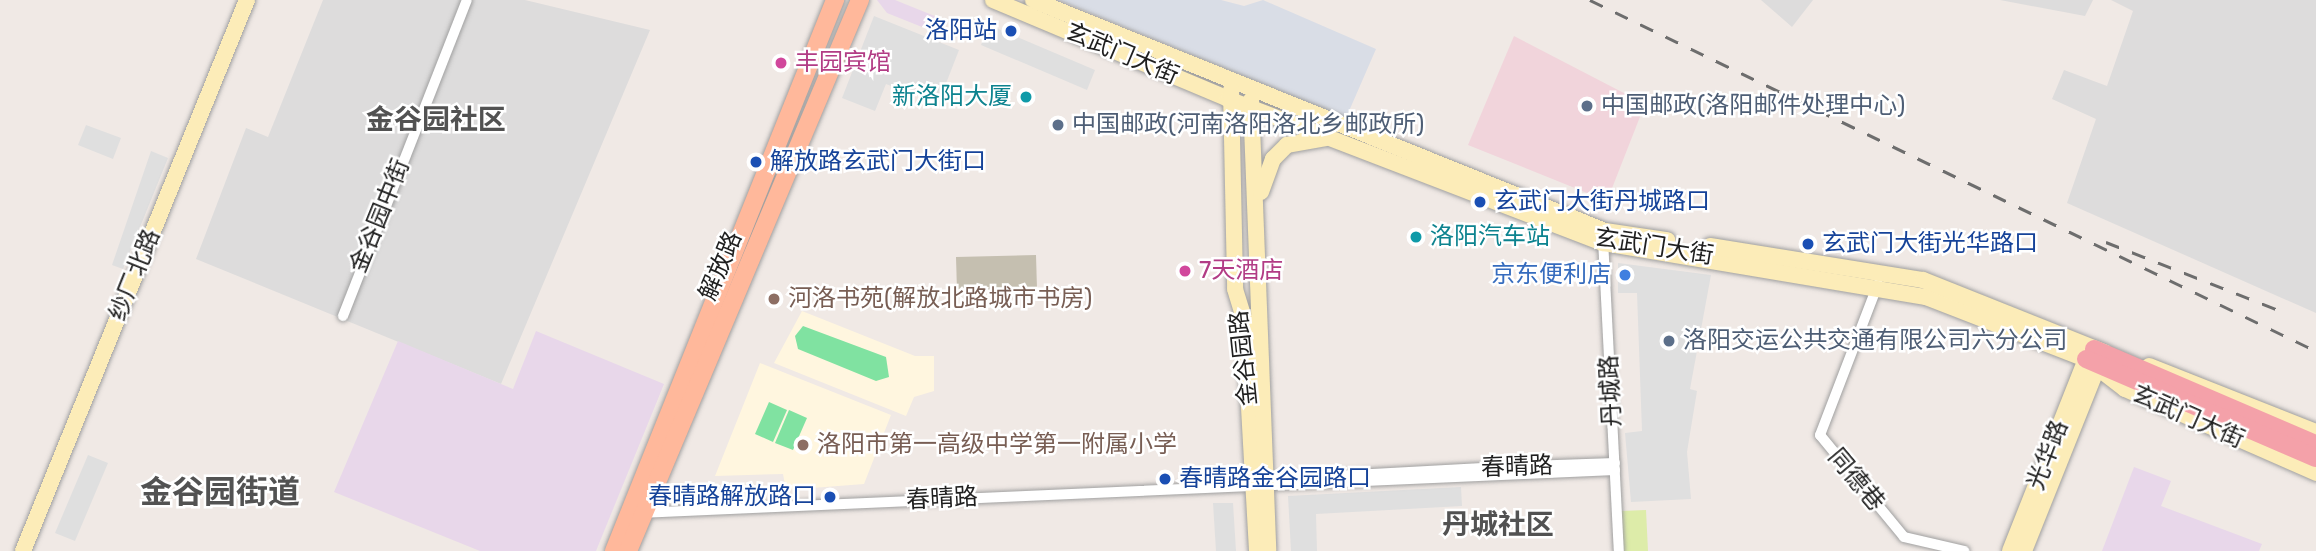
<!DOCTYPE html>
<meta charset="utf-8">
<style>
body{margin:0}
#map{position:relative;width:2316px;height:551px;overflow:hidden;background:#f0e9e5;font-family:Rubik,"Noto Sans SC",sans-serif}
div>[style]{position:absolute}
.residential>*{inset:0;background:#dddcdc}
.commercial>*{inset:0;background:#f1d4db}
.industrial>*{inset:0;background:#e8d7ea}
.education>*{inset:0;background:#fff6df}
.construction>*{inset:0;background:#c5bfb0}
.grass>*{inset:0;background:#ddeca9}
.pitch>*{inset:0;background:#80e2a1}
.parking>*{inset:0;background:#dfdfdf}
.plaza>*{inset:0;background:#d9dde6}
.roads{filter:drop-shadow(0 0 2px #a0a0a0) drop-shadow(0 0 2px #a0a0a0)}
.minor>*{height:10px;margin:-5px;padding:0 5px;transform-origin:5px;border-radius:5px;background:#fff}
.secondary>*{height:16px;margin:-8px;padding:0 8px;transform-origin:8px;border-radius:8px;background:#fcecb8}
.primary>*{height:18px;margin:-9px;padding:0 9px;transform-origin:9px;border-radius:9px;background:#ffb89b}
.trunk>*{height:18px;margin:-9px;padding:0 9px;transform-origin:9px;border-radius:9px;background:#f4a1a9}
.rail>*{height:2.5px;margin-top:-1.25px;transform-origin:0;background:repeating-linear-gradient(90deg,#6d6d6d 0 14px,transparent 0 28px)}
.dots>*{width:19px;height:19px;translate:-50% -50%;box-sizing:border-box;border:4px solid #fff;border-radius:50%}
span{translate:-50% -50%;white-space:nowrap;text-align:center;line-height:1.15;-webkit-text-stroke:5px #fff;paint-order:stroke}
.transit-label{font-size:24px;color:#164399}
.right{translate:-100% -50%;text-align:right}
.left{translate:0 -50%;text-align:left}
.street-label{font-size:24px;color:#1f1f1f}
.hotel-label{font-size:24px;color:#b23c85}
.culture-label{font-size:24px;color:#0d838f}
.service-label{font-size:24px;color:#4e5e75}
.shop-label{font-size:24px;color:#366cbe}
.education-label{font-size:24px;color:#785e54}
.quarter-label{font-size:28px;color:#525252;font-weight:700}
.district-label{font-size:32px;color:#525252;font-weight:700}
</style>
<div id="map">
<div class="residential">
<div style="clip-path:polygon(323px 0,525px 0,650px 30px,501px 384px,196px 259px,246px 128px,268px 137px)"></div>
<div style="clip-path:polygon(1761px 0,1813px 0,1792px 27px)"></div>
<div style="clip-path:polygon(2000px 0,2093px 0,2085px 16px)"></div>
<div style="clip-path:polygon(2111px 0,2316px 0,2316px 313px,2067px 203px,2096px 119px,2052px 99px,2064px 70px,2107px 86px,2133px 11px)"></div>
</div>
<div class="commercial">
<div style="clip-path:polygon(1514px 36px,1645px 104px,1607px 201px,1468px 145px)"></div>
</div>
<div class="industrial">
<div style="clip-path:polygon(877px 0,895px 0,942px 19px,938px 29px,927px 29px,887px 13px)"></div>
<div style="clip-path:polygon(536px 331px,664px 384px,596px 551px,480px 551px,334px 492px,398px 341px,513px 389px)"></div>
<div style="clip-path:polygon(2134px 467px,2171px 481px,2161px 506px,2262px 544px,2259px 551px,2102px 551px)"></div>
</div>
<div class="education">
<div style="clip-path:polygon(802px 311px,915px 356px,934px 356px,934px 391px,914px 397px,906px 416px,774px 363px)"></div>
<div style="clip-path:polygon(760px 363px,891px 415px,864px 484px,786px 490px,783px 474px,715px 476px)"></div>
</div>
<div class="construction">
<div style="clip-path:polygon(1036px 255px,1037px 289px,957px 291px,956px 257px)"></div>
</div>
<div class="grass">
<div style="clip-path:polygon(1646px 510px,1648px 551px,1622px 551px,1621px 511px)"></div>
</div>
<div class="pitch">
<div style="clip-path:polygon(803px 326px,886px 357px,889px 377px,876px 381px,798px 349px,795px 336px)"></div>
<div style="clip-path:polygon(769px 402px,787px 410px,773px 442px,755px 434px)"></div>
<div style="clip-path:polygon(789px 410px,807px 418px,793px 450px,775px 443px)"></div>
</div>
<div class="parking">
<div style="clip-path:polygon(874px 16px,959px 50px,938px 104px,886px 84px,875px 111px,842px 98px)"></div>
<div style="clip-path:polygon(989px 25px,1095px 70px,1087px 90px,981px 45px)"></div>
<div style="clip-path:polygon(86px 125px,121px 138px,113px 159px,78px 145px)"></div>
<div style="clip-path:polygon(151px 151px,168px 158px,123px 269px,112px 265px)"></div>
<div style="clip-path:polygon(1618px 263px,1711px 275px,1690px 389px,1697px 391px,1687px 452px,1691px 499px,1631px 502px,1625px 433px,1642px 431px,1637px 293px,1618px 293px)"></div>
<div style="clip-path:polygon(88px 455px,108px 463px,75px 541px,55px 533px)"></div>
<div style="clip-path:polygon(1461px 487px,1462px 506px,1316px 514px,1317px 551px,1291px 551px,1288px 496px)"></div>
<div style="clip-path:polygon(1213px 503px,1233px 503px,1236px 551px,1216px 551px)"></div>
</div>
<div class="plaza">
<div style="clip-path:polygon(1059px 0,1221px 0,1244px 6px,1263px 0,1376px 49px,1346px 118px)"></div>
</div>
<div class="roads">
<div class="minor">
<div style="left:1603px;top:239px;width:312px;rotate:87.1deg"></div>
<div style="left:1878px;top:284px;width:162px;rotate:111deg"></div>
<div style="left:1820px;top:435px;width:132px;rotate:50.5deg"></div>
<div style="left:1904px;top:537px;width:62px;rotate:13.1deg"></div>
<div style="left:343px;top:316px;width:339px;rotate:-68.6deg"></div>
<div style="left:1499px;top:467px;width:116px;rotate:-2deg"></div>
<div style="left:1262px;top:480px;width:221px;rotate:-3.1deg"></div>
<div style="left:639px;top:513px;width:977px;rotate:-2.52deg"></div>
</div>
<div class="secondary">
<div style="left:993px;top:0;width:255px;rotate:22.8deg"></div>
<div style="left:1228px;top:99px;width:402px;rotate:21deg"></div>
<div style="left:1603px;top:243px;width:327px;rotate:9.5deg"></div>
<div style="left:1926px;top:297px;width:172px;rotate:21.2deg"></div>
<div style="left:2086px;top:359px;width:49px;rotate:37.6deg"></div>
<div style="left:2125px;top:389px;width:209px;rotate:23.7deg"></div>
<div style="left:1033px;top:0;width:617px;rotate:21.99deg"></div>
<div style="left:1605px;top:231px;width:63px;rotate:8.3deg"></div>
<div style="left:1231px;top:90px;width:199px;rotate:88.8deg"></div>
<div style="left:1235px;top:289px;width:30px;rotate:73deg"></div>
<div style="left:1244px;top:318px;width:233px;rotate:86.8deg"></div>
<div style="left:1251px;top:100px;width:451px;rotate:87.8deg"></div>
<div style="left:1261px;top:192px;width:35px;rotate:-70deg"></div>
<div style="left:1273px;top:159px;width:20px;rotate:-45deg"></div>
<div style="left:1287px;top:145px;width:40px;rotate:-10deg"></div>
<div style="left:1710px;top:246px;width:216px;rotate:9.1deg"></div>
<div style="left:1923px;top:280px;width:195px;rotate:21.7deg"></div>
<div style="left:2149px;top:366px;width:180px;rotate:21.6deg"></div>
<div style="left:23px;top:551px;width:595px;rotate:-67.88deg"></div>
<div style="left:2010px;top:551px;width:206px;rotate:-68.4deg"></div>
<div style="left:2024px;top:551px;width:194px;rotate:-68.2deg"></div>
</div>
<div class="primary">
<div style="left:614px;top:551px;width:594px;rotate:-68.14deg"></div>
<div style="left:628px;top:551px;width:598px;rotate:-67.17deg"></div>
</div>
<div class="trunk">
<div style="left:2094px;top:349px;width:241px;rotate:23.2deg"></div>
<div style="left:2086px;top:359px;width:250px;rotate:23.3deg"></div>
</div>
</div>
<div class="rail">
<div style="left:1590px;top:0;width:806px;rotate:25.8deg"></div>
<div style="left:2106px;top:242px;width:183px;rotate:21.5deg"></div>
</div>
<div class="dots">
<div style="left:1011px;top:31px;background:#1a4fb4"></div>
<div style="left:781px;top:63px;background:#d1479c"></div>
<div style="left:1026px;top:97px;background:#0f9aa8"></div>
<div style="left:1587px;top:106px;background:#5c6f8a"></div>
<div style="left:1058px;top:125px;background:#5c6f8a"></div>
<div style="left:756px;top:162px;background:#1a4fb4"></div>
<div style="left:1480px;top:202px;background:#1a4fb4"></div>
<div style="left:1416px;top:237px;background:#0f9aa8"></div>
<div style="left:1808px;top:244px;background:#1a4fb4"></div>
<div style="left:1185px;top:271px;background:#d1479c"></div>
<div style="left:1625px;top:275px;background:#3f7fe0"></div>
<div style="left:774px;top:299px;background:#8d6e63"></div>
<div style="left:1669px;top:341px;background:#5c6f8a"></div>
<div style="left:803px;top:445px;background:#8d6e63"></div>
<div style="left:1165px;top:479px;background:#1a4fb4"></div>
<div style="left:830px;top:497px;background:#1a4fb4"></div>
</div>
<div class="transit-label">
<span class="right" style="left:997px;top:31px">洛阳站</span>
<span class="left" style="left:770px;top:162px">解放路玄武门大街口</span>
<span class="left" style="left:1494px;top:202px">玄武门大街丹城路口</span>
<span class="left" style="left:1822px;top:244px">玄武门大街光华路口</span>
<span class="left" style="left:1179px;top:479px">春晴路金谷园路口</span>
<span class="right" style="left:816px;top:497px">春晴路解放路口</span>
</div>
<div class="street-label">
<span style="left:1122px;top:54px;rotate:23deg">玄武门大街</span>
<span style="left:380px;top:216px;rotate:-68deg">金谷园中街</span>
<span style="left:1654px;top:247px;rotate:9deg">玄武门大街</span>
<span style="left:721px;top:266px;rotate:-67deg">解放路</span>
<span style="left:135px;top:275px;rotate:-68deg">纱厂北路</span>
<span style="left:1244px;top:358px;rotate:-96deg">金谷园路</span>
<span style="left:1611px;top:391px;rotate:-93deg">丹城路</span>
<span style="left:2188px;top:417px;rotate:24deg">玄武门大街</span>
<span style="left:2048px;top:455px;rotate:-69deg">光华路</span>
<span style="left:1517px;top:467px;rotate:-2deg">春晴路</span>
<span style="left:1856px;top:480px;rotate:50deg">同德巷</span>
<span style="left:942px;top:499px;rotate:-3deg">春晴路</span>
</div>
<div class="hotel-label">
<span class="left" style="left:795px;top:63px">丰园宾馆</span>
<span class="left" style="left:1199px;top:271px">7天酒店</span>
</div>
<div class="culture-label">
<span class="right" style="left:1012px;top:97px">新洛阳大厦</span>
<span class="left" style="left:1430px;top:237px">洛阳汽车站</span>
</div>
<div class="service-label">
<span class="left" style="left:1601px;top:106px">中国邮政(洛阳邮件处理中心)</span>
<span class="left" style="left:1072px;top:125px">中国邮政(河南洛阳洛北乡邮政所)</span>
<span class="left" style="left:1683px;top:341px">洛阳交运公共交通有限公司六分公司</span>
</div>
<div class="shop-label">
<span class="right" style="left:1611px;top:275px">京东便利店</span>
</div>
<div class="education-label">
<span class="left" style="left:788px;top:299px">河洛书苑(解放北路城市书房)</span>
<span class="left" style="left:817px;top:445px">洛阳市第一高级中学第一附属小学</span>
</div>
<div class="quarter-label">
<span style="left:436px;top:120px">金谷园社区</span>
<span style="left:1498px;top:525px">丹城社区</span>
</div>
<div class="district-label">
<span style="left:220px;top:492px">金谷园街道</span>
</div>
</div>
